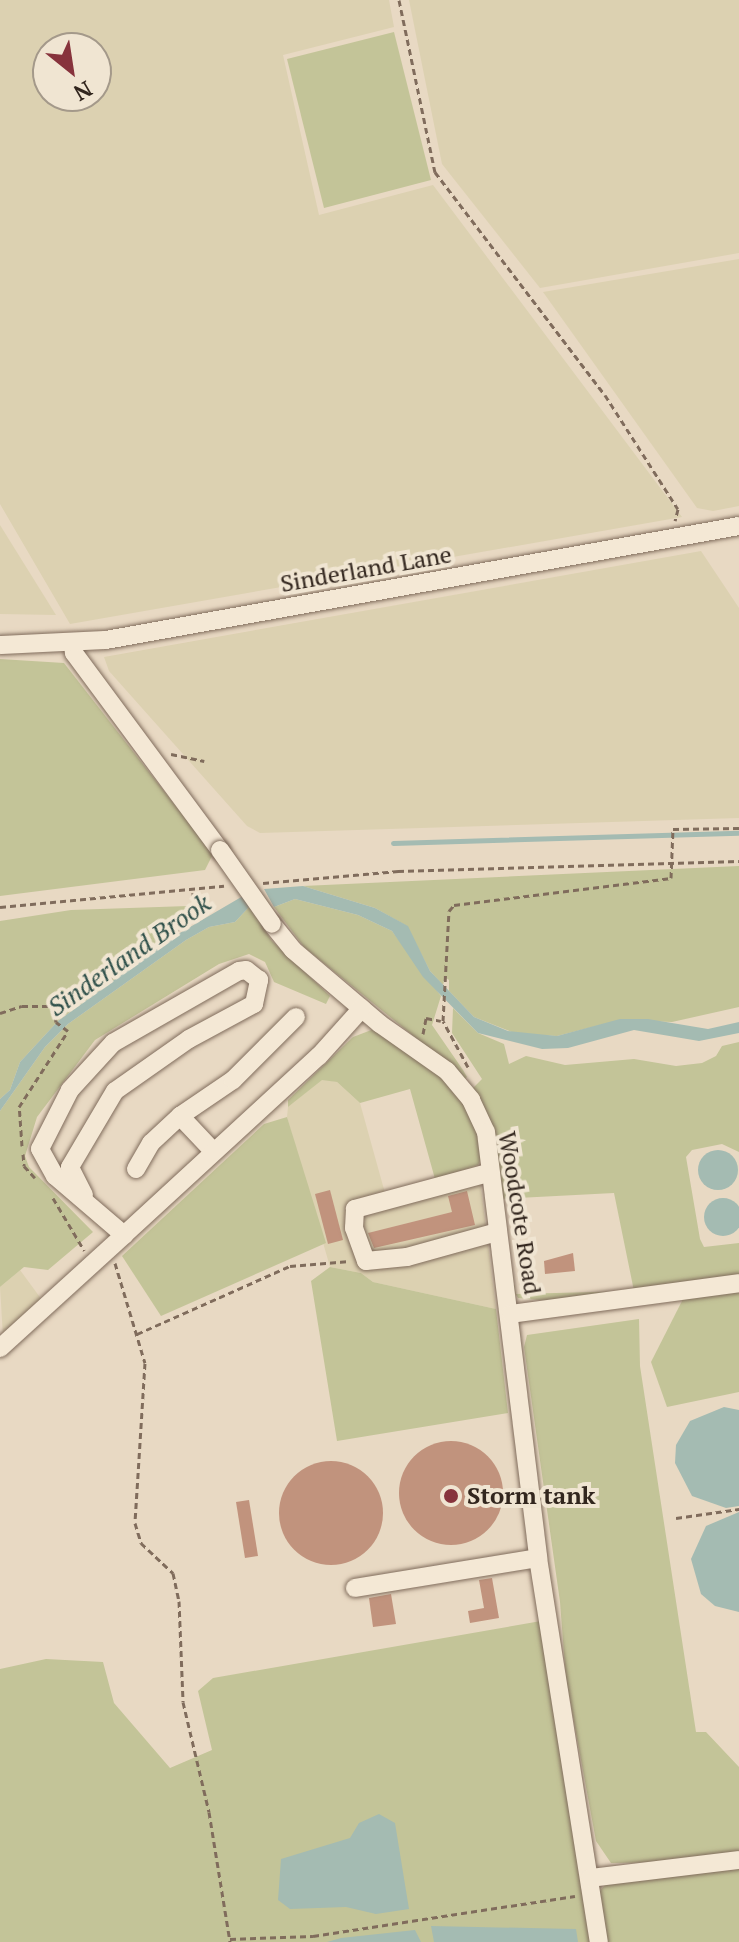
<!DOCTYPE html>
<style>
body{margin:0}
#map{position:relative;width:739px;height:1942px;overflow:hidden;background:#e8d9c3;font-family:"PT Serif",serif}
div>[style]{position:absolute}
.farmland>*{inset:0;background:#dcd1b1}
.green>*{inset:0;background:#c3c498}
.water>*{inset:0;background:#a4bbb2}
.round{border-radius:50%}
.stream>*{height:5px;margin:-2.5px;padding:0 2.5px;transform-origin:2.5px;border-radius:2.5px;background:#a4bbb2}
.building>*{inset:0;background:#c1937d}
.path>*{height:3px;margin-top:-1.5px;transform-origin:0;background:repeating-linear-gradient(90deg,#806c5c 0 6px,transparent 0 10px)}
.roads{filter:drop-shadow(0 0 2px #806c5c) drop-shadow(0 0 2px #806c5c)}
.minor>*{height:18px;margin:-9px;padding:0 9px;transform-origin:9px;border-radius:9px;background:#f4e8d5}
.bridges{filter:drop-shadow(0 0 2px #806c5c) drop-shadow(0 0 2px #806c5c)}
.minor-bridge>*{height:18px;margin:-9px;padding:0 9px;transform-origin:9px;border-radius:9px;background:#f4e8d5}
.dots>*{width:22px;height:22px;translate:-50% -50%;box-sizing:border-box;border:4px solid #f0e5d2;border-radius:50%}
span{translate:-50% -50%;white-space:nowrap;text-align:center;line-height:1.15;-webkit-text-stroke:8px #f0e5d2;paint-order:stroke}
.street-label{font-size:24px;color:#32261e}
.poi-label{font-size:24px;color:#32261e;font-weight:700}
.left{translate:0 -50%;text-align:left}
.water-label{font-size:26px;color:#2f504a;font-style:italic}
.north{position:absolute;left:32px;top:32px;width:80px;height:80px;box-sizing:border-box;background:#f0e5d2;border:2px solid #a4998a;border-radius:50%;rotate:150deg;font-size:22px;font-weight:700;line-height:32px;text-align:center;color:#32261e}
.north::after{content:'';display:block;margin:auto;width:28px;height:36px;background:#87333c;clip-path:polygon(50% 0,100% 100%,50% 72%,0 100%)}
</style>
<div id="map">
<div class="farmland">
<div style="clip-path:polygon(evenodd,0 0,389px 0,394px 27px,283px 55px,319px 215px,433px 185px,682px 517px,70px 624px,0 504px,0 0,48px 48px,96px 48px,96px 96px,48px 96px,48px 48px)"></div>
<div style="clip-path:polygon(409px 0,739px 0,739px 253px,540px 288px,442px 164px)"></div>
<div style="clip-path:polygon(739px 259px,739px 506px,713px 511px,697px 508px,543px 292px)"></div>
<div style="clip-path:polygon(0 525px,56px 615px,0 614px)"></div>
<div style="clip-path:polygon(701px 551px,739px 608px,739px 818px,260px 833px,247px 826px,109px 671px,104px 657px)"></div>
<div style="clip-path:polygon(322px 1079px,337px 1082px,360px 1103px,385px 1193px,478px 1165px,496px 1309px,373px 1282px,361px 1273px,330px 1267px,287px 1117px,288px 1107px)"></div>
<div style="clip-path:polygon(20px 1270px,42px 1300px,3px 1336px,0 1287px)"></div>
</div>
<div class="green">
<div style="clip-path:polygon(394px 32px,431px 180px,324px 208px,287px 59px)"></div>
<div style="clip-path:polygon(0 659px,64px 663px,213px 854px,205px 870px,0 896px)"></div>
<div style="clip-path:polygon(739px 866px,739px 1007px,672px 1022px,620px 1020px,557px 1036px,517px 1034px,474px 1017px,449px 991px,449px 980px,445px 977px,443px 985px,430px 971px,407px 926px,375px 908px,303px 886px)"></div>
<div style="clip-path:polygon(295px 899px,358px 915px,392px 931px,441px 996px,432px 1025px,463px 1070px,467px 1077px,461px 1082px,432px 1051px,304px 947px,274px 907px)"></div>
<div style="clip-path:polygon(188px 906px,173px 937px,58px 1021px,20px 1062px,10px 1090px,0 1099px,0 921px,71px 910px)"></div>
<div style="clip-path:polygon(249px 907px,272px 941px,330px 996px,326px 1004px,274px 982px,265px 962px,249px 954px,219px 964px,95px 1040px,37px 1117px,25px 1156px,29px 1167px,93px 1232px,48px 1270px,24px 1267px,0 1287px,0 1111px,45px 1047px,68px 1024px,186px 940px,209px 927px,235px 922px)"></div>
<div style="clip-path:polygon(453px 1008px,478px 1033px,504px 1044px,509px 1064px,526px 1056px,565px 1065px,634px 1059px,676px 1066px,702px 1063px,716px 1056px,722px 1046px,739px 1042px,739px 1152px,722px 1144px,692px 1150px,686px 1157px,700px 1239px,704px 1247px,739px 1243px,739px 1275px,634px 1291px,560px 1302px,518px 1298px,510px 1285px,513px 1279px,516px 1294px,634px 1291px,614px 1193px,500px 1199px,491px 1127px,470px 1091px,482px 1079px,452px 1033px)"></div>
<div style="clip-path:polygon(374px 1029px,431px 1062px,475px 1119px,482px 1157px,478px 1165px,435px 1179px,410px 1089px,360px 1103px,337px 1082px,322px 1080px,288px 1107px,288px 1100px,353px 1037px)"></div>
<div style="clip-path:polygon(287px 1117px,326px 1243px,161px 1316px,122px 1256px,264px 1124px)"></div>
<div style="clip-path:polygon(330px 1267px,361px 1273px,373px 1282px,496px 1309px,508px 1413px,337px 1441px,311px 1281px)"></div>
<div style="clip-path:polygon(739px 1289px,739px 1392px,667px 1407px,651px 1362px,683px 1299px)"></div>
<div style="clip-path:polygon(639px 1319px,640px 1366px,696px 1732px,706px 1732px,739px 1767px,739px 1852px,676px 1862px,611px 1863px,596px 1841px,566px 1679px,560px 1602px,524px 1347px,527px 1335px)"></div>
<div style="clip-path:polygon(541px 1621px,590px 1942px,0 1942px,0 1669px,46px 1659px,103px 1662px,114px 1703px,170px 1768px,212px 1750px,198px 1691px,213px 1678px)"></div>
<div style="clip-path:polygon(739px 1869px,739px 1942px,604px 1942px,598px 1893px,606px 1884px)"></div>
</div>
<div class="water">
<div style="clip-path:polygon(303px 886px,375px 908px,408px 926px,430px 971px,474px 1017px,508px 1031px,557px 1036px,620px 1019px,648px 1019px,708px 1029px,739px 1022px,739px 1033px,699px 1041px,634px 1030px,568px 1048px,542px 1049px,478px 1033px,423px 977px,392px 931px,358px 915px,295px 899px,274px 907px,264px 889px)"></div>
<div style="clip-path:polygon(243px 896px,249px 907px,235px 922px,209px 927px,186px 940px,68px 1024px,45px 1047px,0 1111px,0 1099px,10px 1090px,20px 1062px,58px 1021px,173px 937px)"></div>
<div class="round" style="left:698px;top:1150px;width:40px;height:40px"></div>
<div class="round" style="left:704px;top:1198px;width:38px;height:38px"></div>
<div style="clip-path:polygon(724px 1407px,739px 1410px,739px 1506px,726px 1508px,692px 1496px,675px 1463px,676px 1445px,690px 1421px)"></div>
<div style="clip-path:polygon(739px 1512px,739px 1612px,715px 1606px,701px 1594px,691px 1559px,706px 1526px)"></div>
<div style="clip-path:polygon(379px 1814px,395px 1823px,409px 1909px,376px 1914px,346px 1907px,290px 1909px,278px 1900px,281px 1859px,350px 1838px,359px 1823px)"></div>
<div style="clip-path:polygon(431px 1926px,576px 1929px,578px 1942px,434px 1942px)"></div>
<div style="clip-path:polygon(415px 1930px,421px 1942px,327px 1942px,341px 1938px)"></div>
</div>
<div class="stream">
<div style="left:393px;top:843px;width:346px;rotate:-1.7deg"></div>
</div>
<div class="building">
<div style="clip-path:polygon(330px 1190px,343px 1240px,328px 1244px,315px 1194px)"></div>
<div style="clip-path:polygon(467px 1191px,475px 1225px,374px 1248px,368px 1233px,452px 1212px,448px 1196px)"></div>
<div style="clip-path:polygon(573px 1253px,575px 1271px,545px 1274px,544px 1261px)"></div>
<div class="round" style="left:399px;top:1441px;width:104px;height:104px"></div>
<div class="round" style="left:279px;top:1461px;width:104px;height:104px"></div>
<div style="clip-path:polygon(249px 1500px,258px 1556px,245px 1558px,236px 1502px)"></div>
<div style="clip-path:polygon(492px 1578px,499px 1618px,470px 1623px,468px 1611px,484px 1608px,479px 1580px)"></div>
<div style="clip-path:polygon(391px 1594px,396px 1624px,373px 1627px,369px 1598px)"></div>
</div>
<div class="path">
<div style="left:399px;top:0;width:176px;rotate:78.2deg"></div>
<div style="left:435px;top:172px;width:280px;rotate:52.7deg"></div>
<div style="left:605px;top:395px;width:135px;rotate:57.4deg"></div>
<div style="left:678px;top:509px;width:12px;rotate:104deg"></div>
<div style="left:171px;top:754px;width:34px;rotate:12deg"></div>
<div style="left:263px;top:883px;width:136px;rotate:-5.1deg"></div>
<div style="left:398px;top:871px;width:341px;rotate:-1.7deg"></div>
<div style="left:0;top:907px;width:225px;rotate:-5.4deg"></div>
<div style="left:0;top:1013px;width:23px;rotate:-18deg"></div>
<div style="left:22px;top:1006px;width:42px"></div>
<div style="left:64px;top:1006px;width:66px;rotate:-30.8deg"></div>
<div style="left:121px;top:972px;width:72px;rotate:-36.6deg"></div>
<div style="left:179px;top:929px;width:25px;rotate:-56deg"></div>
<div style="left:193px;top:908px;width:20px;rotate:-90deg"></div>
<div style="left:423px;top:1034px;width:16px;rotate:-79deg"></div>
<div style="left:426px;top:1018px;width:15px;rotate:11deg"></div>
<div style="left:468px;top:1067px;width:52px;rotate:-118.5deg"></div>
<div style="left:443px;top:1021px;width:110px;rotate:-86.9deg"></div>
<div style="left:449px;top:911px;width:8px;rotate:-50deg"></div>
<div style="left:454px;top:905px;width:219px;rotate:-7.1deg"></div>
<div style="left:671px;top:878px;width:49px;rotate:-87.7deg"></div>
<div style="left:673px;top:829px;width:66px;rotate:-0.9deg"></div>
<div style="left:22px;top:1146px;width:39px;rotate:-94deg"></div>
<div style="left:19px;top:1107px;width:90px;rotate:-57.2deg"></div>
<div style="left:68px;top:1031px;width:15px;rotate:-143deg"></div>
<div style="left:56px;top:1022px;width:15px;rotate:-101deg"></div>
<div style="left:23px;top:1154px;width:12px;rotate:85deg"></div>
<div style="left:24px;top:1166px;width:16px;rotate:47deg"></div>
<div style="left:53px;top:1198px;width:61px;rotate:59.2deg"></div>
<div style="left:115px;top:1263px;width:104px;rotate:73.3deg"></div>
<div style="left:145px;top:1363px;width:160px;rotate:93.6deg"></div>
<div style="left:135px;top:1523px;width:21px;rotate:73deg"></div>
<div style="left:141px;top:1543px;width:44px;rotate:43.2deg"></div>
<div style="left:173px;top:1573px;width:29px;rotate:78deg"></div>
<div style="left:179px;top:1601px;width:101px;rotate:87.7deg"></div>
<div style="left:183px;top:1702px;width:113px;rotate:76.7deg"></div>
<div style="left:209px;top:1812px;width:132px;rotate:80.8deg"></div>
<div style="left:137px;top:1334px;width:167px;rotate:-24deg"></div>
<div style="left:290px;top:1266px;width:60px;rotate:-4.8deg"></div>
<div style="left:676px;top:1518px;width:64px;rotate:-8.1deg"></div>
<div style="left:230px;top:1939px;width:83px;rotate:-2.1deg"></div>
<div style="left:313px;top:1936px;width:265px;rotate:-8.7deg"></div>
</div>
<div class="roads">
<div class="minor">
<div style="left:73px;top:644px;width:9px;rotate:84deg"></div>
<div style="left:74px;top:653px;width:245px;rotate:53.5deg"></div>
<div style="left:0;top:645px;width:106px;rotate:-2.7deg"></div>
<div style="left:106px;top:640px;width:643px;rotate:-10.21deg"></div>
<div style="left:272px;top:924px;width:33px;rotate:51deg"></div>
<div style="left:293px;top:950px;width:114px;rotate:40.4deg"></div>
<div style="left:380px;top:1024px;width:82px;rotate:35deg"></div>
<div style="left:447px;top:1071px;width:38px;rotate:50deg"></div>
<div style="left:471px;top:1100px;width:35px;rotate:65deg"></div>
<div style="left:486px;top:1132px;width:429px;rotate:83deg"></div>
<div style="left:538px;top:1558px;width:389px;rotate:81deg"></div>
<div style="left:180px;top:1116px;width:48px;rotate:46.7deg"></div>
<div style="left:136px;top:1169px;width:30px;rotate:-60deg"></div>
<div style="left:151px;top:1143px;width:40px;rotate:-43deg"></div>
<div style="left:180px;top:1116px;width:64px;rotate:-34.2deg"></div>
<div style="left:233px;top:1080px;width:89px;rotate:-45deg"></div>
<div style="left:488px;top:1173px;width:138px;rotate:164.9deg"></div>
<div style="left:355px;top:1209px;width:19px;rotate:93deg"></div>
<div style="left:354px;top:1228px;width:35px;rotate:70deg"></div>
<div style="left:366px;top:1261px;width:41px;rotate:-5.6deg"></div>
<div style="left:407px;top:1257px;width:93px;rotate:-15.5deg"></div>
<div style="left:84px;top:1195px;width:31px;rotate:-117deg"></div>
<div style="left:70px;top:1167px;width:88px;rotate:-59.4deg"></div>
<div style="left:115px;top:1091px;width:90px;rotate:-35.1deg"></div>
<div style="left:189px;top:1039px;width:74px;rotate:-28.3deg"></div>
<div style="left:254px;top:1004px;width:25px;rotate:-78deg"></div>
<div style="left:259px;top:980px;width:16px;rotate:-142deg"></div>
<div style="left:246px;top:970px;width:7px;rotate:172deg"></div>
<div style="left:239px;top:971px;width:145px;rotate:150.3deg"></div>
<div style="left:113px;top:1043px;width:64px;rotate:132.5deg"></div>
<div style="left:70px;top:1090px;width:66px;rotate:117deg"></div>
<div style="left:40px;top:1149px;width:31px;rotate:61deg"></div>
<div style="left:55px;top:1176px;width:91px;rotate:40.5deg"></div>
<div style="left:124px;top:1235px;width:265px;rotate:-42.6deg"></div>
<div style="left:319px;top:1056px;width:64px;rotate:-48.1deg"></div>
<div style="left:511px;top:1314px;width:230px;rotate:-7.7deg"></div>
<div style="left:0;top:1348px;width:168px;rotate:-42.3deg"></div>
<div style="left:355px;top:1588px;width:185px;rotate:-9.3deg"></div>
<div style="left:590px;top:1878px;width:150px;rotate:-6.9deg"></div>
</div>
</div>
<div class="bridges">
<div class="minor-bridge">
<div style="left:220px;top:850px;width:90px;rotate:54.9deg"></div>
</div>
</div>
<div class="dots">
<div style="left:451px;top:1496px;background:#87333c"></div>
</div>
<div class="street-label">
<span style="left:366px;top:569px;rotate:-10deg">Sinderland Lane</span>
<span style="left:520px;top:1213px;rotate:81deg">Woodcote Road</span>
</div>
<div class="poi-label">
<span class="left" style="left:467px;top:1496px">Storm tank</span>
</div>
<div class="water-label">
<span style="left:129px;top:955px;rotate:-35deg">Sinderland Brook</span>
</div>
<div class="north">N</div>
</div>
